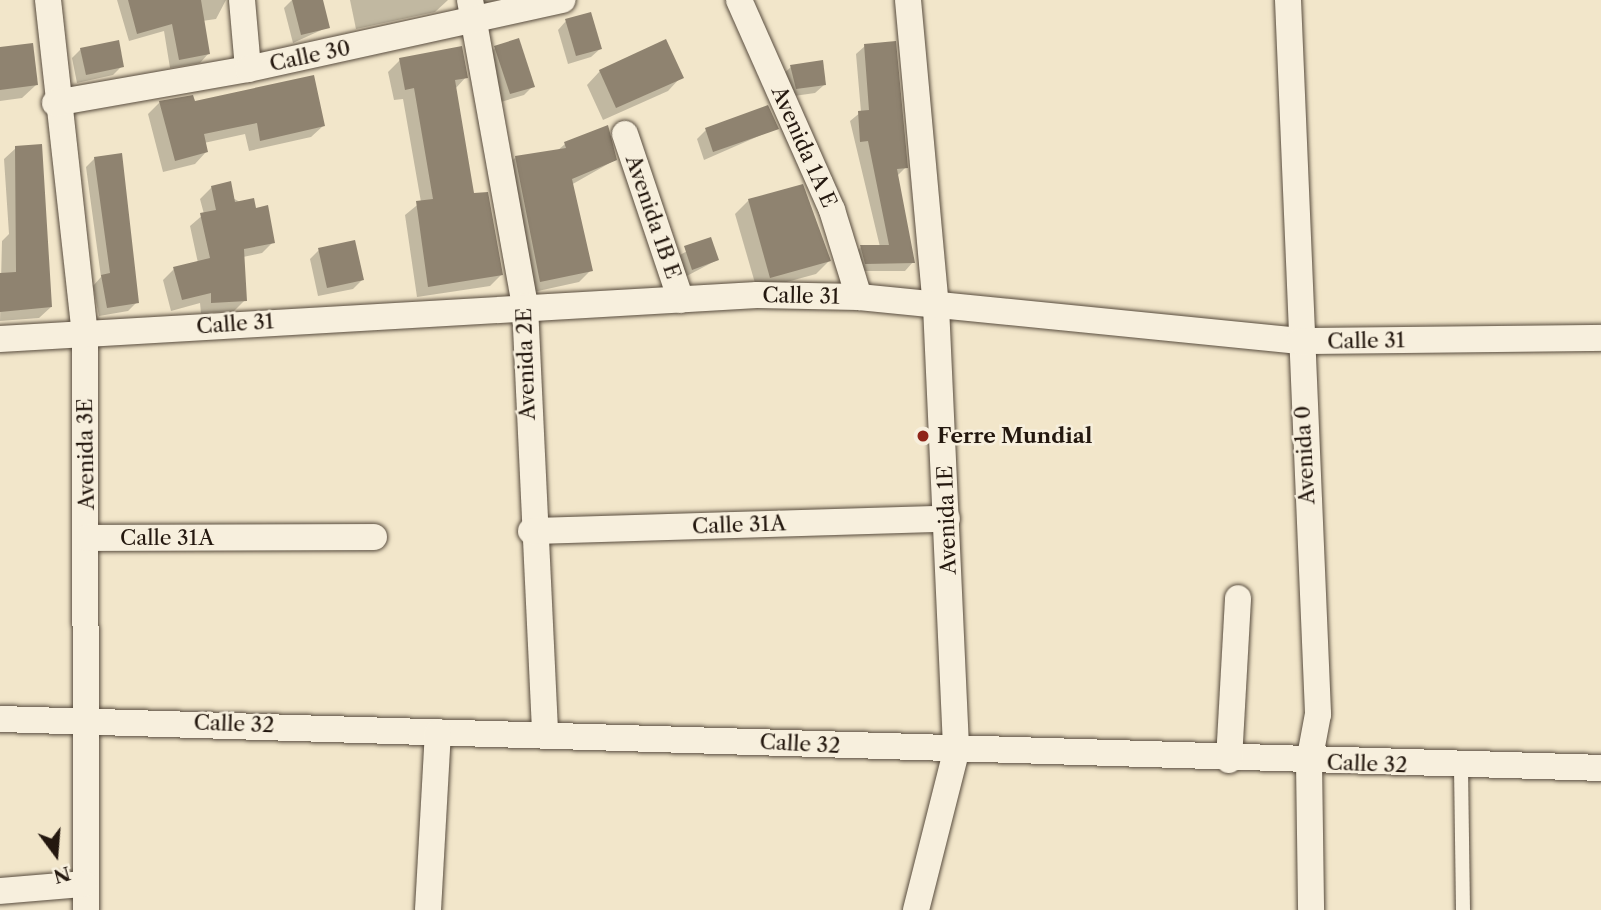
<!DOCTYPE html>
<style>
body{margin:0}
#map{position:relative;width:1601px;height:910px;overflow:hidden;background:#f2e6ca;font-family:"Libre Caslon Text",serif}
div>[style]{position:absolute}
.shadow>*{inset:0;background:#0003}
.building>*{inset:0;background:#8f8370}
.roads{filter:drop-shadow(0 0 2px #584c3e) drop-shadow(0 0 2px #584c3e)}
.service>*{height:14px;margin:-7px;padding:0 7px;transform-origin:7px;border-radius:7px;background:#f7efdd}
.minor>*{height:26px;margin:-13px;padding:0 13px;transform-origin:13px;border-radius:13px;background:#f7efdd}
.dots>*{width:19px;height:19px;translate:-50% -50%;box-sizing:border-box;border:4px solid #f7efdd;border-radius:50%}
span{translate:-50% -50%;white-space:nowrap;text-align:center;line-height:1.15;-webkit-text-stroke:5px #f7efdd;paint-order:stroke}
.street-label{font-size:21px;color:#24180f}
.poi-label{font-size:21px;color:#24180f;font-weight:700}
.left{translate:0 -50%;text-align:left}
.north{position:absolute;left:21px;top:819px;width:70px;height:70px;-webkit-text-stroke:5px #f7efdd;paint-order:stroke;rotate:164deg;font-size:19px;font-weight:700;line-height:28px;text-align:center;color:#24180f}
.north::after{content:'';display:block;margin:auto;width:24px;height:32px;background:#24180f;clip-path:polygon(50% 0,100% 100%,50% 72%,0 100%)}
</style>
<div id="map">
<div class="shadow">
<div style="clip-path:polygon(117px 0,226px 0,216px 19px,202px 21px,208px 54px,200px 63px,170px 68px,164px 31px,129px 41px)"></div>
<div style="clip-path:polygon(292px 0,321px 0,328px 27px,293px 43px,284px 8px)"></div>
<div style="clip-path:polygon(350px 0,448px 0,435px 12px,356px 29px)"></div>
<div style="clip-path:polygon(483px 0,497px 0,484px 4px)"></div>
<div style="clip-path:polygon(566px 21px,600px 49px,591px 57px,568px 64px,558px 30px)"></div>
<div style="clip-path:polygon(865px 46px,906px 167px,897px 176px,913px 262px,905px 271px,857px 271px,853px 255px,861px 247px,880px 247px,850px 121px,861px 112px,856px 54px)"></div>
<div style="clip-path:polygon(495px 48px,533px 86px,524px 95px,501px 102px,486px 57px)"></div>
<div style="clip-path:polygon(0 49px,36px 85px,22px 98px,0 101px)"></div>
<div style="clip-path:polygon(81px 49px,122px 66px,113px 75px,77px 83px,72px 58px)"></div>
<div style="clip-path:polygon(400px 60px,466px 77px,455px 89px,473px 195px,502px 274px,490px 286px,417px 297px,405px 215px,421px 202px,403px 99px,394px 100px,388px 72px)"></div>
<div style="clip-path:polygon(791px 67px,824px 85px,815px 93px,787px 97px,782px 75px)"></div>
<div style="clip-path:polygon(600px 71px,681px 77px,668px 91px,603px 120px,587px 85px)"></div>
<div style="clip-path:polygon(160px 102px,194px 103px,323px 126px,311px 137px,249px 151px,245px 134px,204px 143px,206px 152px,195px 164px,163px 172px,148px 114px)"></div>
<div style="clip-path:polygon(777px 128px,704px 160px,697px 139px,706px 130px)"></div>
<div style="clip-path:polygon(565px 144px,615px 160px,571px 185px,591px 270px,579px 282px,529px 293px,504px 169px,516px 157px,557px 151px)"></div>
<div style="clip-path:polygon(16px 148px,51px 307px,39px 318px,0 321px,2px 241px,9px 234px,4px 159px)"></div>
<div style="clip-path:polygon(95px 158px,137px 302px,128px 311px,99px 316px,93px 286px,101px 277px,86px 167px)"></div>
<div style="clip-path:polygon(212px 187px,255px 210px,273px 242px,262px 253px,243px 257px,245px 300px,234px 311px,201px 313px,200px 303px,171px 311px,163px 280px,174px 269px,198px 263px,190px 226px,204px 214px,200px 199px)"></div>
<div style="clip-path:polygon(749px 200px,829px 261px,816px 274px,757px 290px,735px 214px)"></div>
<div style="clip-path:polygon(710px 239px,717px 260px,683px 278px,676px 257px)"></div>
<div style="clip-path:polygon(319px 250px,362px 280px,353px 289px,318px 296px,310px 259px)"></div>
</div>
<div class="building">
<div style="clip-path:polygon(128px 0,201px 0,210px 54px,179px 60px,172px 24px,137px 34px)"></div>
<div style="clip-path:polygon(292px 0,323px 0,330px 28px,301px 35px)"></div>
<div style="clip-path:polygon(591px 12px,602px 49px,576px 56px,565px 19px)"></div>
<div style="clip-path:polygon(519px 38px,535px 87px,510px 94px,494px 46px)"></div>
<div style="clip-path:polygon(666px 39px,684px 78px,616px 108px,599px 70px)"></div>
<div style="clip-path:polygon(119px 40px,124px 67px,86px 75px,80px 48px)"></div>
<div style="clip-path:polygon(896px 41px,908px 168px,897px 169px,915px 263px,865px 264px,860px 245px,889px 245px,868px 141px,860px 142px,858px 111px,869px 110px,864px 44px)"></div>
<div style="clip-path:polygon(33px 43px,38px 85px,0 90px,0 47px)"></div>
<div style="clip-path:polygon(462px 46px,468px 78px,455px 80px,474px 193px,488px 192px,503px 275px,428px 287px,416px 201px,433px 199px,414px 88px,405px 90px,399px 58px)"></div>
<div style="clip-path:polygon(823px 60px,826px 85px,796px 89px,790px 65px)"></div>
<div style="clip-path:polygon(314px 75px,325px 126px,260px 141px,257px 123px,204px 134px,208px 152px,175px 161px,159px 101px,193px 95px,195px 101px)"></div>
<div style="clip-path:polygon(768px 105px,779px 129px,713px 152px,705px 128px)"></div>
<div style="clip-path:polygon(608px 125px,617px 160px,572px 179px,593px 271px,540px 282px,515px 156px,566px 148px,564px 142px)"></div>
<div style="clip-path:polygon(42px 144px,52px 307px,0 312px,0 273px,16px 272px,15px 146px)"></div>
<div style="clip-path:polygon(122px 153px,139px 303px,107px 308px,101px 275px,110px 273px,94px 157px)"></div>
<div style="clip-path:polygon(231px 181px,235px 202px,254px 198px,256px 208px,268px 205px,275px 243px,244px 249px,247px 301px,211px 303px,211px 293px,182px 300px,173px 267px,210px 258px,200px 213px,216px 210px,211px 186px)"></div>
<div style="clip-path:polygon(803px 184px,831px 261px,770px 278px,748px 199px)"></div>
<div style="clip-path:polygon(711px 237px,719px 260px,692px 270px,684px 246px)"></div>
<div style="clip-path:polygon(355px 240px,364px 280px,327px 288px,318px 248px)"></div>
</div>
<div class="roads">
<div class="service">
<div style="left:1461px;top:767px;width:143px;rotate:89.2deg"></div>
</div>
<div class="minor">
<div style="left:48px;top:0;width:335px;rotate:83.7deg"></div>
<div style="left:85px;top:333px;width:577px;rotate:89.9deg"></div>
<div style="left:242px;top:0;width:69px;rotate:85deg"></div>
<div style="left:470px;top:0;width:311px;rotate:79.8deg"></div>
<div style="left:525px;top:306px;width:426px;rotate:87.3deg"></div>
<div style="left:739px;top:0;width:230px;rotate:66.1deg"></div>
<div style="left:832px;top:210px;width:91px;rotate:72.8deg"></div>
<div style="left:908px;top:0;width:307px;rotate:84.8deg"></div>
<div style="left:936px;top:306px;width:446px;rotate:87.4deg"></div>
<div style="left:956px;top:752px;width:163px;rotate:104.2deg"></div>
<div style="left:1288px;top:0;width:715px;rotate:87.59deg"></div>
<div style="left:1318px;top:714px;width:49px;rotate:100.6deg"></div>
<div style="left:1309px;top:762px;width:148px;rotate:89.2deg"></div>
<div style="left:55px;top:103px;width:196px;rotate:-10deg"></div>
<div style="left:248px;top:69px;width:322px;rotate:-12.4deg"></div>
<div style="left:625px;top:134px;width:175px;rotate:71.4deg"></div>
<div style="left:0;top:339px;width:758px;rotate:-3.33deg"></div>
<div style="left:757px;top:295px;width:102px;rotate:1.1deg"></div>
<div style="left:859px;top:297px;width:443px;rotate:5.7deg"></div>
<div style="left:1300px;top:341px;width:301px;rotate:-0.6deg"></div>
<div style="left:531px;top:531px;width:416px;rotate:-1.7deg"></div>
<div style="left:87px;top:538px;width:287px;rotate:-0.2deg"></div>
<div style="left:0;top:719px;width:1602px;rotate:1.75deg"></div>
<div style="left:1229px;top:760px;width:162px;rotate:-86.8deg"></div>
<div style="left:0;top:891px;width:84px;rotate:-4.8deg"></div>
<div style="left:428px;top:910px;width:178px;rotate:-86.8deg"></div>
</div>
</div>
<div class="dots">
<div style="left:923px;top:436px;background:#8f2418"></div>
</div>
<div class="street-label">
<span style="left:310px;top:56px;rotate:-12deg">Calle 30</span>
<span style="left:804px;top:147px;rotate:66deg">Avenida 1A E</span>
<span style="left:653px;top:217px;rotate:71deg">Avenida 1B E</span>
<span style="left:801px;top:296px;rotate:1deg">Calle 31</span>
<span style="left:235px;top:324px;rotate:-4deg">Calle 31</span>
<span style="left:1366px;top:341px;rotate:-1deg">Calle 31</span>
<span style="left:526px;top:364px;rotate:-92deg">Avenida 2E</span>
<span style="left:86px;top:454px;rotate:-91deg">Avenida 3E</span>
<span style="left:1305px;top:455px;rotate:-93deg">Avenida 0</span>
<span style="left:947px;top:520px;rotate:-92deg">Avenida 1E</span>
<span style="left:739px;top:525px;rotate:-2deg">Calle 31A</span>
<span style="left:167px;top:538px">Calle 31A</span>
<span style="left:234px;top:724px;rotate:2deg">Calle 32</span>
<span style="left:800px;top:744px;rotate:3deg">Calle 32</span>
<span style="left:1367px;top:764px;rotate:2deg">Calle 32</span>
</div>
<div class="poi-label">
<span class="left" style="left:937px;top:436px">Ferre Mundial</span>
</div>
<div class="north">N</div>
</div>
